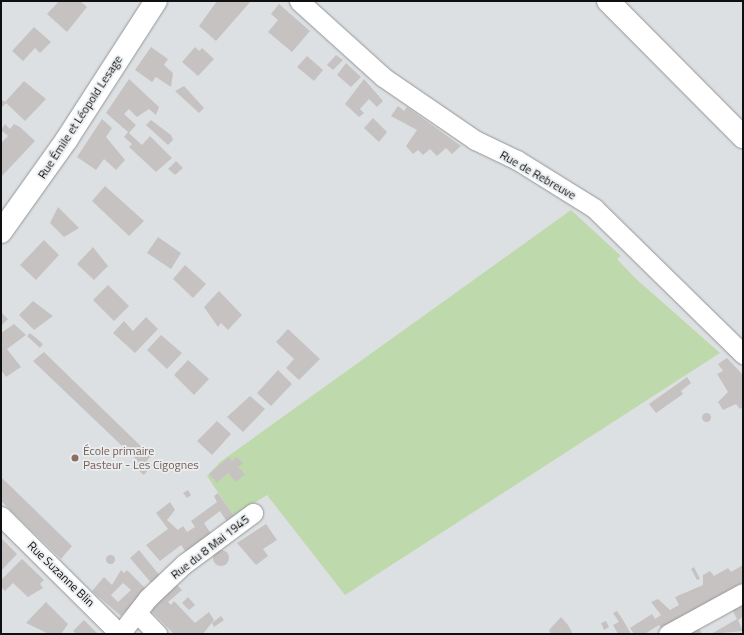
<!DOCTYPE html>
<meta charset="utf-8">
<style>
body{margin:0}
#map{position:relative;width:744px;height:635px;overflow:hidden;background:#dde0e2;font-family:"Titillium Web",sans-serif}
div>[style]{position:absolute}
.green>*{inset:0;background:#bed9ac}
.building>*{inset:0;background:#c6c2c1}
.round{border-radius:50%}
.roads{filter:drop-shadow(0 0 1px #939698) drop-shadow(0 0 1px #939698)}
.minor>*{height:19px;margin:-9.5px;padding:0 9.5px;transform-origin:9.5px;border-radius:9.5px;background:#fff}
.major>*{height:22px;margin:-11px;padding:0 11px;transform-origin:11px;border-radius:11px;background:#fff}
.dots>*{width:11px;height:11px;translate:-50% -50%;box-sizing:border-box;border:2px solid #eaedef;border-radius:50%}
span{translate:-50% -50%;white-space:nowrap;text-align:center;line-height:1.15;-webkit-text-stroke:3.5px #eaedef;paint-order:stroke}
.street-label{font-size:12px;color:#0f1011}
.education-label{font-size:12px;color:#785e54}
.left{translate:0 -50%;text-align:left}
.frame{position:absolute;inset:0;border:2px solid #0f1011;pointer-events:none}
</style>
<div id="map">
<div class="green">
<div style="clip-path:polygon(571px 210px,621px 256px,617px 259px,635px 278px,720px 353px,345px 595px,267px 495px,234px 516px,207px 476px,220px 462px)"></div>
</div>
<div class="building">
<div style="clip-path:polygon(59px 1px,80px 1px,87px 7px,67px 32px,47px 14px)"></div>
<div style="clip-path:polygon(217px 1px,251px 1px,216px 41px,199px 26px)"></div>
<div style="clip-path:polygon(279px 4px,310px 31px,292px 52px,268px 32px,278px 20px,271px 14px)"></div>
<div style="clip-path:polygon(34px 27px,51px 42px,40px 53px,35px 48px,23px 61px,12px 51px)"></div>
<div style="clip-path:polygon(151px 47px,168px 59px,164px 65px,173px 73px,171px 87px,156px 77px,152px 82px,135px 70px)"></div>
<div style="clip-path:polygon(195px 47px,199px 51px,202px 48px,214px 59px,198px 76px,182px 62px)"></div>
<div style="clip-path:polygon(336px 55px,343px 60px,333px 70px,327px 65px)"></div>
<div style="clip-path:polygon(307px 56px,323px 70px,314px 81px,297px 67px)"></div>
<div style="clip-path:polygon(346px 63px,361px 77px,351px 87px,337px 75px)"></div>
<div style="clip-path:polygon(129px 79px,159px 107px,156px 115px,149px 109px,137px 117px,129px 109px,124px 114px,136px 125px,129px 133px,142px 145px,150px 136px,172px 158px,156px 172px,129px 147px,132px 144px,124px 137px,128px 132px,106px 113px)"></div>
<div style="clip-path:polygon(364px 79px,383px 101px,377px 107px,369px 99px,360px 109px,364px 113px,359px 117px,345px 104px)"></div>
<div style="clip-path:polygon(24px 81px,46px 99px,25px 121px,6px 103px,1px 108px,1px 99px,5px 102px)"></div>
<div style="clip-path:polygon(184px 86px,204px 108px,199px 113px,175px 91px)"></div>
<div style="clip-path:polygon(398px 106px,404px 111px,407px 107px,461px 146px,452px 154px,446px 148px,437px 156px,430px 149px,423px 155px,418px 150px,413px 154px,406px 146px,417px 130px,391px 116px)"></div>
<div style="clip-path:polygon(373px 118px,387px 132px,379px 142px,364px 128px)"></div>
<div style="clip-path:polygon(102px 119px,112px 128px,106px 137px,125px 160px,116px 170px,104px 159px,96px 170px,77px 157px)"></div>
<div style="clip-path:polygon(151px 120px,171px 135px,173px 140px,168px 145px,146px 125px)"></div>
<div style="clip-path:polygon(5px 124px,10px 129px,14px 124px,20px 127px,35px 141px,1px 177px,1px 143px,8px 136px,1px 130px)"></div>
<div style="clip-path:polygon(176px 161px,183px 168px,175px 175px,168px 169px)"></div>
<div style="clip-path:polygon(105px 186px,144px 221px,129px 236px,92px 201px)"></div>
<div style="clip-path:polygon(58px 207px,79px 228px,64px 237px,50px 223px)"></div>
<div style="clip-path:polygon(158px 237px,181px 253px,171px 269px,147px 253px)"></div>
<div style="clip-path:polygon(44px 240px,59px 255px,36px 280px,20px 265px)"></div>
<div style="clip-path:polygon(93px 247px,108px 266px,94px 280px,77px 264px)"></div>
<div style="clip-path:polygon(185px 265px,206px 284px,193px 298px,173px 279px)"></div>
<div style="clip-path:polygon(108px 285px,129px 306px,114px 321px,93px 300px)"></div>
<div style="clip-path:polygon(219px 291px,242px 315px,228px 330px,221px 323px,218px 327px,204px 307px)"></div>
<div style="clip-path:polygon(33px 301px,53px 316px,34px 330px,19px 315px)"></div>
<div style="clip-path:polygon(1px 312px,8px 319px,1px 326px)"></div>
<div style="clip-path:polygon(146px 317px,158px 329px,135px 353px,113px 333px,124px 321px,133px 331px)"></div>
<div style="clip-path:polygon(14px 324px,26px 335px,7px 349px,21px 367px,6px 377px,1px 370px,1px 333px)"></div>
<div style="clip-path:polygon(288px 329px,320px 359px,299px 380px,286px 368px,294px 359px,276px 342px)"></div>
<div style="clip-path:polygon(30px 333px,43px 344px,40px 348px,27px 336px)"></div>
<div style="clip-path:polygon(161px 335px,182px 353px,167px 369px,147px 350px)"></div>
<div style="clip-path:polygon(44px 352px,151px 456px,147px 460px,152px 465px,144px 475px,138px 470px,142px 465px,33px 361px)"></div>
<div style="clip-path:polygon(727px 358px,743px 375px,743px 407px,740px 409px,736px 404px,723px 410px,718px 402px,728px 392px,717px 374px,723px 371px,718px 364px)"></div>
<div style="clip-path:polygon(188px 360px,209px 379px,194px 395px,174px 375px)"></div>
<div style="clip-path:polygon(278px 370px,292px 384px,271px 406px,257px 393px)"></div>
<div style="clip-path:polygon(687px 377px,691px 383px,681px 391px,683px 394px,656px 413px,649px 404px)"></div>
<div style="clip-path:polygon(250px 396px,265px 409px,243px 432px,227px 417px)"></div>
<div class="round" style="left:701.5px;top:412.5px;width:9px;height:9px"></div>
<div style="clip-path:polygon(217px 421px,231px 434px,212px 455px,197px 441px)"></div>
<div style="clip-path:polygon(229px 457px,232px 461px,237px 457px,243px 463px,238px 467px,245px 474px,236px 482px,228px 473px,217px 483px,209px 474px)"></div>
<div style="clip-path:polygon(1px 477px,72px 546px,61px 559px,1px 501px)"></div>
<div style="clip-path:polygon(188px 490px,191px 495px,187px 498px,183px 493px)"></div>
<div style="clip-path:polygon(218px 493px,234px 516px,227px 522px,220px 511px,204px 523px,211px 534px,186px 552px,181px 545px,160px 561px,146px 545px,168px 529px,156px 513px,170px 502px,175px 510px,167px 520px,178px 530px,183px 526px,187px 532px,195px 527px,191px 521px,217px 502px,214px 496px)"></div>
<div style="clip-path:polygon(266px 524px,277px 540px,263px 549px,268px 556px,256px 565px,237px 543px)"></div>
<div style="clip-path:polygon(1px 538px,17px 554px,1px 571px)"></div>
<div style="clip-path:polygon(139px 550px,161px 577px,153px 585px,130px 558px)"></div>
<div class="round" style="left:213px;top:550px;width:16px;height:16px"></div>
<div class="round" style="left:105.5px;top:554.5px;width:9px;height:9px"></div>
<div style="clip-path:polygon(22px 559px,44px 580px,40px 584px,43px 588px,28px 597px,13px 583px,5px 591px,1px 587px,1px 580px)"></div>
<div style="clip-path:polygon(743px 565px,743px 583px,661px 628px,659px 625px,645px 634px,634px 634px,630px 628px,652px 614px,655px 619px,661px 615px,651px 602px,658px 599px,670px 610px,679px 605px,675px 597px,703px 585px,703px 575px,710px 571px,714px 576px,728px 568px,731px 572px)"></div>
<div style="clip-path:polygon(694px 567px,700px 579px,697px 580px,691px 569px)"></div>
<div style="clip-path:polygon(evenodd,121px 570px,124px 573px,127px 570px,147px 590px,121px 616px,92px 591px,104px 577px,112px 585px,121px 570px,123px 583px,131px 590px,118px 602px,111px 595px,123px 583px)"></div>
<div style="clip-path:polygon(176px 584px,182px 590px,168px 602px,171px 605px,174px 601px,195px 623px,209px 612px,214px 620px,203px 634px,174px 634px,148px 608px)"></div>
<div style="clip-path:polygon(188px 597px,195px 605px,189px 610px,182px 603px)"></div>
<div style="clip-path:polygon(46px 602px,68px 624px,61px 634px,49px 634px,26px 623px)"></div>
<div style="clip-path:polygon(743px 602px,743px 617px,738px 620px,743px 631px,711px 634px,737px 619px,732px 609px)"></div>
<div style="clip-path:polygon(617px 611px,623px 620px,631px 634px,618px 634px,613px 625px,619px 622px,613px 613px)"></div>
<div style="clip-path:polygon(221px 616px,224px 620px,214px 627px,212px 623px)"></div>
<div style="clip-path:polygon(561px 617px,568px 625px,573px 634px,551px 634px,549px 630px)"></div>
<div style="clip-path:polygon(84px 620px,98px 634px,76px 634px,73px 631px)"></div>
<div style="clip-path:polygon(606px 621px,609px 627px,604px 630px,601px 623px)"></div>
<div style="clip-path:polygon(699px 628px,702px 634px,688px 634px)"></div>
</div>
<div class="roads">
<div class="minor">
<div style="left:299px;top:1px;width:113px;rotate:42.1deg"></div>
<div style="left:383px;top:77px;width:112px;rotate:34.4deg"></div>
<div style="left:475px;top:140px;width:47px;rotate:25.5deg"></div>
<div style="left:517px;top:160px;width:91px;rotate:31.9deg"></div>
<div style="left:594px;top:208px;width:209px;rotate:44.4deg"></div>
<div style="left:1px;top:516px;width:168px;rotate:44.8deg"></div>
<div style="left:138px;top:614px;width:28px;rotate:46deg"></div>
<div style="left:120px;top:634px;width:46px;rotate:-52.1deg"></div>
<div style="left:148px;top:598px;width:50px;rotate:-43.4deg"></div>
<div style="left:184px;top:564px;width:86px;rotate:-36.5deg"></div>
<div style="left:668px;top:634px;width:85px;rotate:-28.7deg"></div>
</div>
<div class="major">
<div style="left:608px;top:1px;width:192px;rotate:45.2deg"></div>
<div style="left:1px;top:232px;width:114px;rotate:-54.6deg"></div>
<div style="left:67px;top:139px;width:164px;rotate:-57.2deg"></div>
</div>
</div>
<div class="dots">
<div style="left:75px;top:458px;background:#8d6e63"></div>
</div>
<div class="street-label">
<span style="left:80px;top:117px;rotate:-57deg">Rue Émile et Léopold Lesage</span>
<span style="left:538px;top:175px;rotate:30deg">Rue de Rebreuve</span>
<span style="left:210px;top:547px;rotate:-38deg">Rue du 8 Mai 1945</span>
<span style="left:61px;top:574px;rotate:44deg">Rue Suzanne Blin</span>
</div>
<div class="education-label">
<span class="left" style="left:83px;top:458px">École primaire<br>Pasteur - Les Cigognes</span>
</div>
<div class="frame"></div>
</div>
